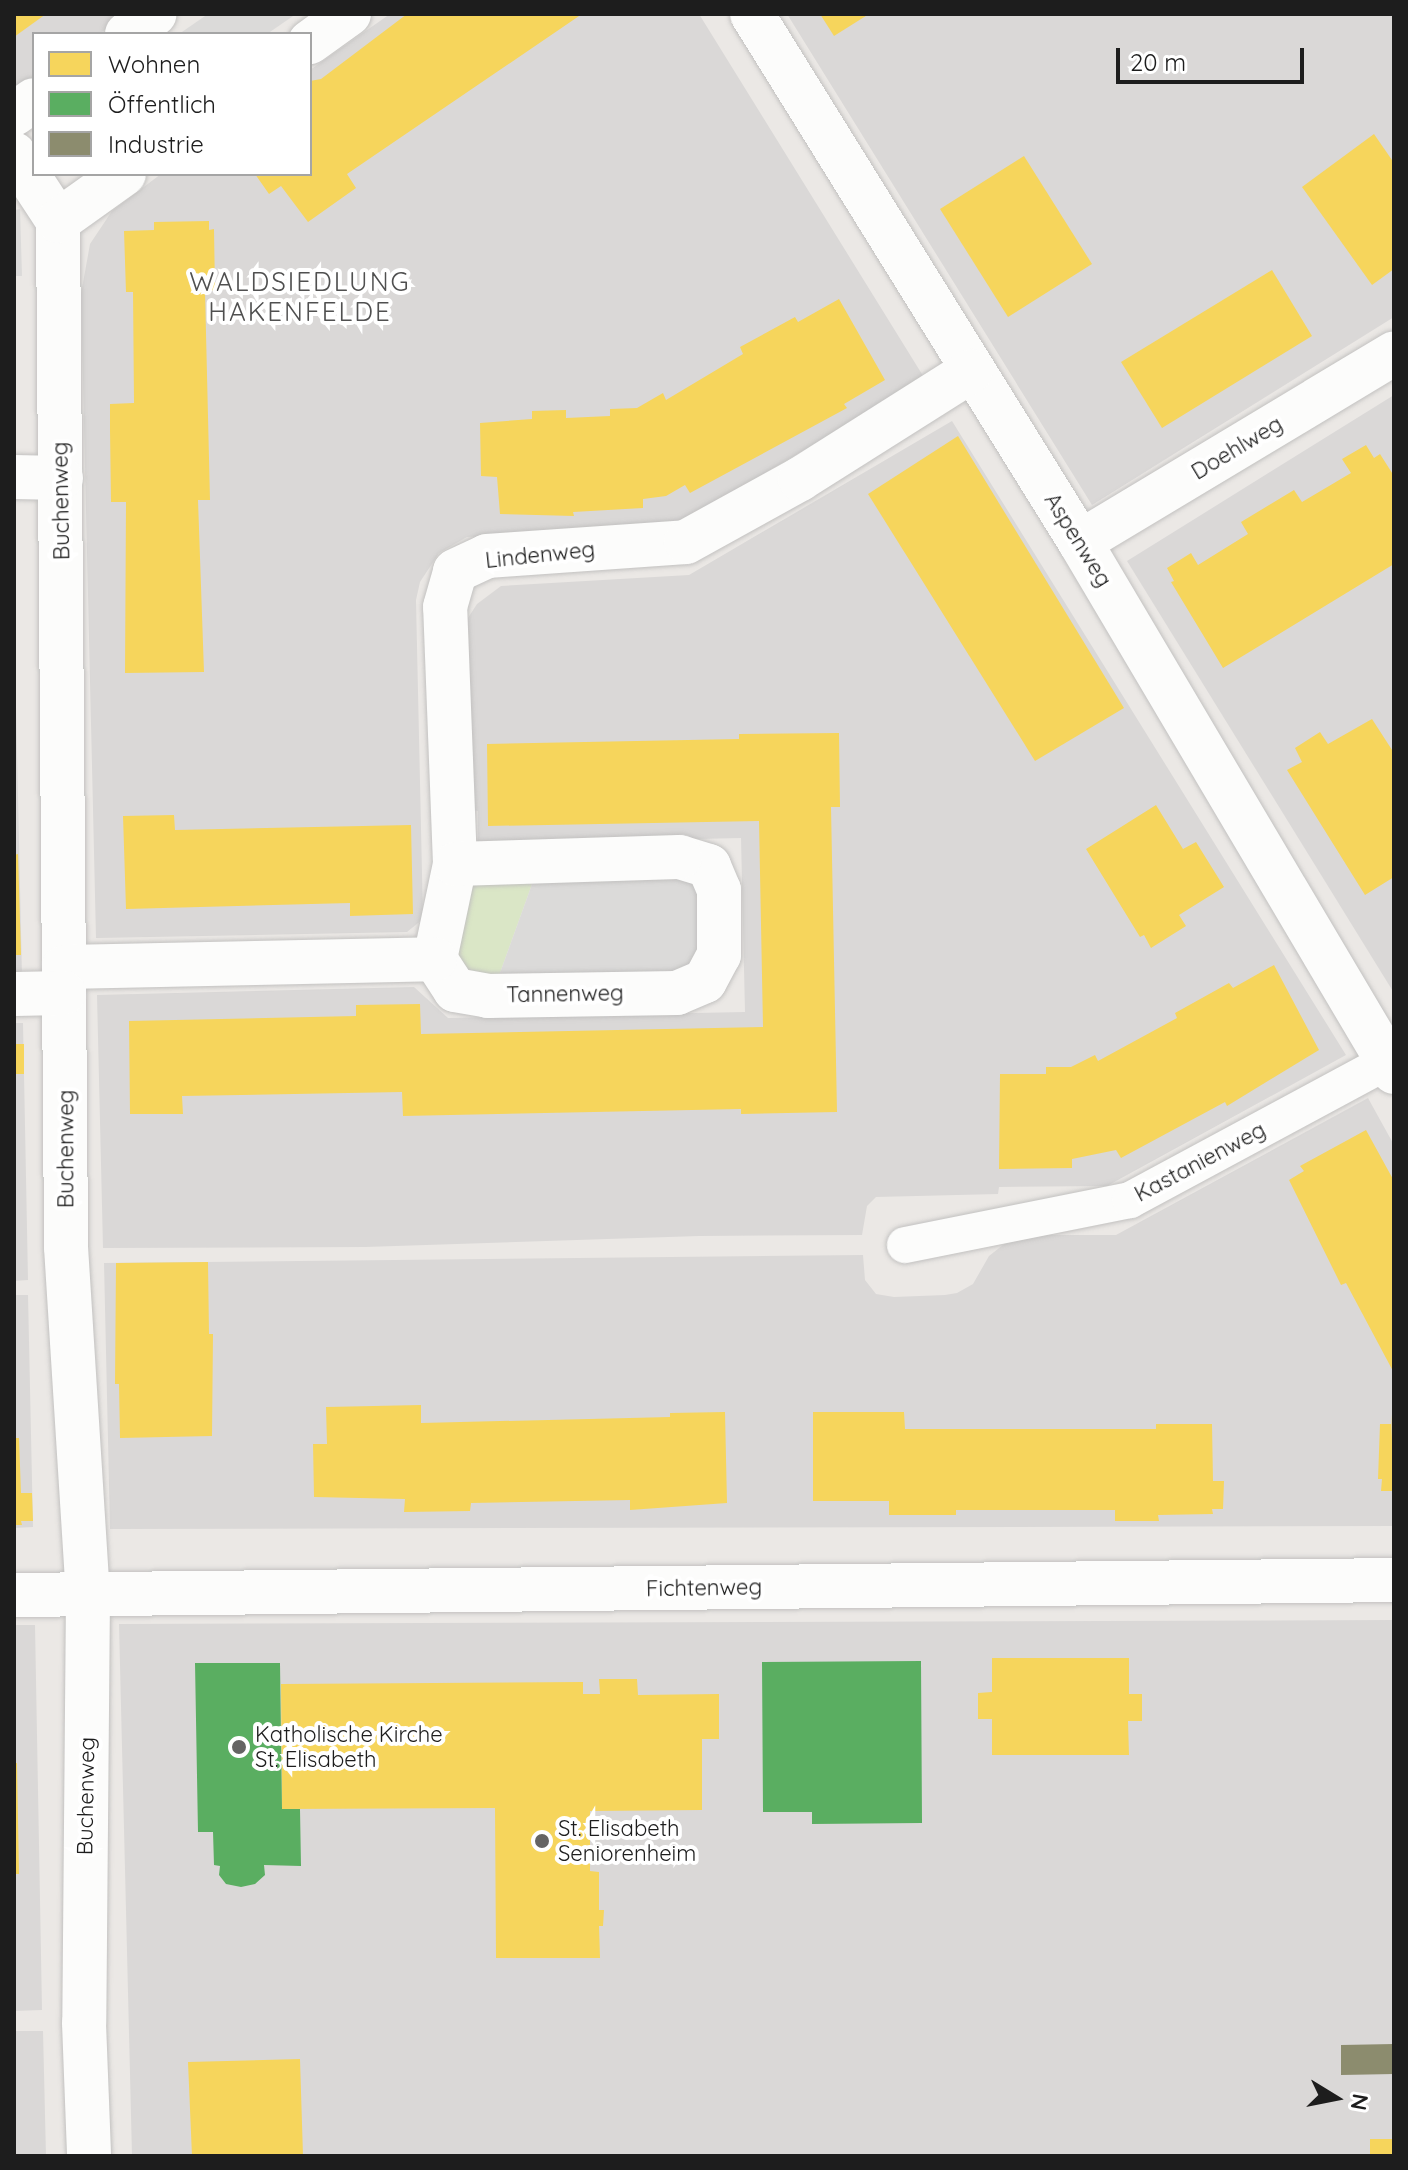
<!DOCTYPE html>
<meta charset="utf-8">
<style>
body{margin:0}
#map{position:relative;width:1408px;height:2170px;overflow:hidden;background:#ebe8e5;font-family:Quicksand,sans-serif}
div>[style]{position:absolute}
.residential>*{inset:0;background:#dad8d7}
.grass>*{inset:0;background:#dae6c6}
.parking>*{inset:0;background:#dbdad9}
.homes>*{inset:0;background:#f6d55c}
.public>*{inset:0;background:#5aae61}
.industry>*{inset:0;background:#8c8c6e}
.roads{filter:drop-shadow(0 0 2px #c2c1c0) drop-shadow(0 0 2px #c2c1c0)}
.service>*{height:36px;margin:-18px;padding:0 18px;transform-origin:18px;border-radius:18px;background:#fcfcfb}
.minor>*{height:44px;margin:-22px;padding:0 22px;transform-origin:22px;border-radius:22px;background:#fcfcfb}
.dots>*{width:22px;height:22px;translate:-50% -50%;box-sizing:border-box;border:4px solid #fff;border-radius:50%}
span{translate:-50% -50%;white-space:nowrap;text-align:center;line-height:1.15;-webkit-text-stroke:8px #fff;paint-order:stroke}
.street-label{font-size:22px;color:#1d1d1d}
.poi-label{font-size:22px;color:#1d1d1d}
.left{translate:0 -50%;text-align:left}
.quarter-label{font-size:26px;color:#505050;letter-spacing:2px}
.frame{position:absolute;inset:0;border:16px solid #1d1d1d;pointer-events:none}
.legend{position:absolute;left:32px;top:32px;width:280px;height:144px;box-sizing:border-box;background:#fff;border:2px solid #a5a5a5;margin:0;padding:10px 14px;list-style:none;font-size:24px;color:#1d1d1d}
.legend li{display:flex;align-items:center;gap:16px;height:40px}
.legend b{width:40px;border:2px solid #a5a5a5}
.north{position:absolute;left:1296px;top:2058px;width:80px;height:80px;-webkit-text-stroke:6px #fff;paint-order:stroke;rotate:100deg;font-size:22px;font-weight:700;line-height:32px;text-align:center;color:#1d1d1d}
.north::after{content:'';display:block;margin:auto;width:28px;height:36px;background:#1d1d1d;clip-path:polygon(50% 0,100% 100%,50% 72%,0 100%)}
.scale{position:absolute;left:1116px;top:48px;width:188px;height:36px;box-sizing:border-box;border:4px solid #1d1d1d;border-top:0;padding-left:10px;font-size:24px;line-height:28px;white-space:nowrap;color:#1d1d1d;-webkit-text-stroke:6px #fff;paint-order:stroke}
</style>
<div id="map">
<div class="residential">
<div style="clip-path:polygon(14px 14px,127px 14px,99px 34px,34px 34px,34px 80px,14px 94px)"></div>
<div style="clip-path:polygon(390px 14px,699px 14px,925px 379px,675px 526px,467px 537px,439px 553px,420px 582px,416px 600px,423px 919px,407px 932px,96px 938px,81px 294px,90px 244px,112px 211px,161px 174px,310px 174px,310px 70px)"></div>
<div style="clip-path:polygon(787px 14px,1394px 14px,1394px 317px,1092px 505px)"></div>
<div style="clip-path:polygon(1394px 395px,1394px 993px,1127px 561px)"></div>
<div style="clip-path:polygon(952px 421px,1346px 1055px,1107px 1186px,999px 1187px,998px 1194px,876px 1197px,867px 1206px,862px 1235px,699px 1236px,365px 1247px,103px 1248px,97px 995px,414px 987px,448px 1018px,745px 1012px,741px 838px,478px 844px,478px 811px,471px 810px,468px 618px,477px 604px,501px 586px,689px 575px)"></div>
<div style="clip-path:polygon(14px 616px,22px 977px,14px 977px)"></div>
<div style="clip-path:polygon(14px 1023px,23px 1023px,28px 1280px,14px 1281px)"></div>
<div style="clip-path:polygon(1368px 1098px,1394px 1145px,1394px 1526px,110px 1529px,104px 1263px,863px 1255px,865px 1280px,876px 1294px,894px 1297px,945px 1295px,957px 1293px,973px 1284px,989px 1256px,1008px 1241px,1031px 1235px,1116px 1235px)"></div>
<div style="clip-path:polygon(14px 1295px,28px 1295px,33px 1527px,14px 1528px)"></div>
<div style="clip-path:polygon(1394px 1620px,1394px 2156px,132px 2156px,119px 1624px)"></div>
<div style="clip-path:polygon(14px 1625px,35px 1625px,42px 2010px,14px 2011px)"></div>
<div style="clip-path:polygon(14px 2031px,43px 2031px,46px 2156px,14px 2156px)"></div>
</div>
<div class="grass">
<div style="clip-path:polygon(535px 876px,496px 984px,457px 983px,454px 948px,471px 880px)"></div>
</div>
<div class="parking">
<div style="clip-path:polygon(208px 14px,296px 14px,267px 34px,179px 34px)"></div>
<div style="clip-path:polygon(20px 209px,22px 276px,14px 276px,14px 210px)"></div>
<div style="clip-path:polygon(535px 876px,702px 878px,708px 952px,674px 982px,496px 984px)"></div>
</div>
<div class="homes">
<div style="clip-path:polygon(14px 14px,46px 14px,14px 37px)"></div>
<div style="clip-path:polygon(407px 14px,582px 14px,347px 174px,356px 188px,308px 222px,281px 186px,269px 194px,255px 174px,310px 174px,310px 81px,321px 79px)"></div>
<div style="clip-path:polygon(820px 14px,869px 14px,834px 36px)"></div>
<div style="clip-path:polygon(1374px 134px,1394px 163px,1394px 269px,1372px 285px,1302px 187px)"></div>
<div style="clip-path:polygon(1024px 156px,1092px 264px,1008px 317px,940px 209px)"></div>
<div style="clip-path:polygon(209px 221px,209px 230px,214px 229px,215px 290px,205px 291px,210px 500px,198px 500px,204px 672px,125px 673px,126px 502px,111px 502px,110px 430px,110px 404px,134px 403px,133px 292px,126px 292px,124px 231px,154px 230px,154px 222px)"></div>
<div style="clip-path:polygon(1272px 270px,1312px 336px,1162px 428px,1121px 362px)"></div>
<div style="clip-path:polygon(839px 299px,885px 380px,844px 404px,847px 408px,690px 493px,685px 485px,666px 496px,643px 499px,643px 508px,573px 512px,574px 516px,500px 514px,497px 477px,481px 476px,480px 423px,532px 419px,532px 411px,566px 410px,566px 418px,610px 416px,610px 409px,637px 408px,663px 393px,666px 400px,743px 354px,740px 347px,795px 317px,798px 322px)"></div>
<div style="clip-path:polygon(958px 436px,1124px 708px,1035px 761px,868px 494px)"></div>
<div style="clip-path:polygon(1366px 445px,1374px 458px,1380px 454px,1394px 476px,1394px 564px,1223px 668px,1171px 582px,1174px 581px,1167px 568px,1191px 553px,1198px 565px,1248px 534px,1241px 522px,1294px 490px,1302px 502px,1351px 473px,1342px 459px)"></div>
<div style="clip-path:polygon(1372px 719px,1394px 753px,1394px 877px,1365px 895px,1287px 770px,1302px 762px,1295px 748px,1320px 732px,1328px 744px)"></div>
<div style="clip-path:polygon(839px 733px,840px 807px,831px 807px,837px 1112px,741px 1114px,741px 1109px,403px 1116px,402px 1092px,182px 1096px,183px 1114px,130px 1114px,129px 1021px,356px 1016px,356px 1005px,420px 1004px,421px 1034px,763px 1027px,759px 821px,488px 826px,487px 744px,739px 739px,739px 734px)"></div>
<div style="clip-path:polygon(1156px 805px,1183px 849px,1196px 842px,1224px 887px,1179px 915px,1186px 926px,1151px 948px,1144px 935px,1140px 937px,1086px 849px)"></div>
<div style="clip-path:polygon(174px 815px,175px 830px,411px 825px,413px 914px,350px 916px,350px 903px,126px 909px,123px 816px)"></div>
<div style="clip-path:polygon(18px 854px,21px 955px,14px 955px,14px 855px)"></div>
<div style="clip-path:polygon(1274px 965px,1319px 1050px,1227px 1106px,1225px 1102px,1121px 1158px,1116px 1150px,1072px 1159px,1072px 1168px,999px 1169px,1000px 1074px,1046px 1074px,1046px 1067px,1071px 1067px,1095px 1055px,1098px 1061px,1177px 1018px,1175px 1013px,1229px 983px,1233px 988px)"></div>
<div style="clip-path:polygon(14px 1044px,24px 1044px,24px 1074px,14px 1074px)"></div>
<div style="clip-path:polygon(1366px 1130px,1394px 1181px,1394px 1373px,1346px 1283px,1341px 1285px,1289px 1180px,1304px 1171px,1300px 1166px)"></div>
<div style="clip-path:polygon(208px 1262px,209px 1334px,213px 1334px,212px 1436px,120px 1438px,119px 1384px,115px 1384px,116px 1263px)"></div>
<div style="clip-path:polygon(421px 1405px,421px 1423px,670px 1417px,670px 1413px,725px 1412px,727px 1503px,630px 1510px,630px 1500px,471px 1503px,470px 1511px,404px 1512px,405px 1499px,314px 1497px,313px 1444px,327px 1444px,326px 1407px)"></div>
<div style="clip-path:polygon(813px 1412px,904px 1412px,905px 1429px,1156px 1429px,1156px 1424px,1212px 1424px,1213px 1481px,1224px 1481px,1223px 1509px,1212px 1509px,1213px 1514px,1158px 1515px,1159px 1521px,1115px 1521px,1115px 1510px,956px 1510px,956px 1515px,889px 1515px,889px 1501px,813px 1501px)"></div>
<div style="clip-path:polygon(1391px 1414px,1394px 1491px,1381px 1491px,1382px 1479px,1378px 1479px,1380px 1424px,1391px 1424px)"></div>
<div style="clip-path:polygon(14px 1438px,19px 1438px,21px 1493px,32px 1493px,33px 1521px,21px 1521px,22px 1525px,14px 1525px)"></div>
<div style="clip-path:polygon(992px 1658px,1129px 1658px,1129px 1694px,1142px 1694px,1142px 1721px,1128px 1721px,1129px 1755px,992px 1755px,992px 1719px,978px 1719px,978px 1693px,992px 1692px)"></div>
<div style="clip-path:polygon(599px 1679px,637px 1679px,638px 1695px,719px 1694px,719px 1739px,702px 1739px,702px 1810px,590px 1811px,590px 1871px,599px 1872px,599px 1910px,604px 1910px,603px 1926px,599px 1926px,600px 1958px,496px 1958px,495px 1808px,282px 1809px,281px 1684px,583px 1682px,583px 1694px,600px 1694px)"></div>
<div style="clip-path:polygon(14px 1763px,17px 1763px,19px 1874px,14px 1874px)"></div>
<div style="clip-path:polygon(300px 2059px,303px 2156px,192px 2156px,188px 2062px)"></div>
<div style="clip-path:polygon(1370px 2139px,1394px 2139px,1394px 2156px,1370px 2156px)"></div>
</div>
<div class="public">
<div style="clip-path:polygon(921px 1661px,922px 1823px,812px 1824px,812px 1812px,763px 1812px,762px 1662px)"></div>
<div style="clip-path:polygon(195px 1663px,280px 1663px,282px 1809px,300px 1809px,301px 1866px,264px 1865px,265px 1875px,255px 1884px,241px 1887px,226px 1884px,219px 1875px,220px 1866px,214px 1865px,213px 1832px,198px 1832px)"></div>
</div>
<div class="industry">
<div style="clip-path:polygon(1394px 2044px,1394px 2074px,1341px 2075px,1341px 2045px)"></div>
</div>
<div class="roads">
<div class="service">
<div style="left:905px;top:1245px;width:229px;rotate:-11.3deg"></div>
<div style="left:1130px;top:1200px;width:293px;rotate:-28.3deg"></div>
</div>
<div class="minor">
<div style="left:752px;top:14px;width:622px;rotate:58.15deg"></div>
<div style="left:1080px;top:542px;width:616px;rotate:59.36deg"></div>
<div style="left:127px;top:34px;width:34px;rotate:-36deg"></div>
<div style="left:310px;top:42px;width:48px;rotate:-35.7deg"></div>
<div style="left:14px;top:114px;width:24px;rotate:-35deg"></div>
<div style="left:14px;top:154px;width:80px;rotate:56.7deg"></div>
<div style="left:58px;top:221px;width:1026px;rotate:89.55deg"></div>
<div style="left:66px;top:1247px;width:349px;rotate:86.4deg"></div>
<div style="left:88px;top:1595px;width:428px;rotate:90.5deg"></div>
<div style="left:84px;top:2023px;width:133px;rotate:87.8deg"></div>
<div style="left:58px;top:221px;width:81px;rotate:-35.5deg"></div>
<div style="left:14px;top:477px;width:47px;rotate:1.2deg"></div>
<div style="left:1080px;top:542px;width:366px;rotate:-31deg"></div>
<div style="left:435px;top:959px;width:97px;rotate:-78.1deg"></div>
<div style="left:455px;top:864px;width:257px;rotate:-92.2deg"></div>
<div style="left:445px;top:607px;width:37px;rotate:-74deg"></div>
<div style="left:455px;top:571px;width:35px;rotate:-25deg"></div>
<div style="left:487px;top:556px;width:199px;rotate:-4deg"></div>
<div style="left:686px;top:542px;width:130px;rotate:-28.9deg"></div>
<div style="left:800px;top:479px;width:202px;rotate:-32.3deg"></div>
<div style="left:435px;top:959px;width:37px;rotate:57deg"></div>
<div style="left:455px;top:990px;width:34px;rotate:10deg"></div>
<div style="left:488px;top:996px;width:189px;rotate:-0.9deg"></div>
<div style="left:677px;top:993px;width:30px;rotate:-23deg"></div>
<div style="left:705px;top:981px;width:30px;rotate:-62deg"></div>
<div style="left:719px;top:955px;width:65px;rotate:-90deg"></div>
<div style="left:719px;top:890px;width:26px;rotate:-113deg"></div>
<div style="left:709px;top:866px;width:30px;rotate:-163deg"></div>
<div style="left:680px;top:857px;width:225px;rotate:178.2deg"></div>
<div style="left:64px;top:967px;width:371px;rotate:-1.2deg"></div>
<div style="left:14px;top:994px;width:50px;rotate:-1.1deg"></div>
<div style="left:14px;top:1595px;width:1380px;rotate:-0.62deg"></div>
</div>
</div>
<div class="dots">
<div style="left:239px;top:1747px;background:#656463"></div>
<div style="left:542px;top:1841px;background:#656463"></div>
</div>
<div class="street-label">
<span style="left:1237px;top:448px;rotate:-31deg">Doehlweg</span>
<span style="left:61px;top:501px;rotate:-91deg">Buchenweg</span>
<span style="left:1078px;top:540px;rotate:58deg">Aspenweg</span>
<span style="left:540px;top:555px;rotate:-6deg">Lindenweg</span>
<span style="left:565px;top:994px;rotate:-1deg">Tannenweg</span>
<span style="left:66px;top:1149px;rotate:-90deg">Buchenweg</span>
<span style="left:1200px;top:1162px;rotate:-28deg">Kastanienweg</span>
<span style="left:704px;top:1588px;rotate:-1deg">Fichtenweg</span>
<span style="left:86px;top:1796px;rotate:-89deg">Buchenweg</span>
</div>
<div class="poi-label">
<span class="left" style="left:255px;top:1747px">Katholische Kirche<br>St. Elisabeth</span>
<span class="left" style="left:558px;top:1841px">St. Elisabeth<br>Seniorenheim</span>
</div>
<div class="quarter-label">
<span style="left:300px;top:297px">WALDSIEDLUNG<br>HAKENFELDE</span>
</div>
<div class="frame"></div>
<ul class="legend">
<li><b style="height:22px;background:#f6d55c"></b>Wohnen</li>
<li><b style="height:22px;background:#5aae61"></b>Öffentlich</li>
<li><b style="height:22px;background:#8c8c6e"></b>Industrie</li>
</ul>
<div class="north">N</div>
<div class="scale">20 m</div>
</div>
